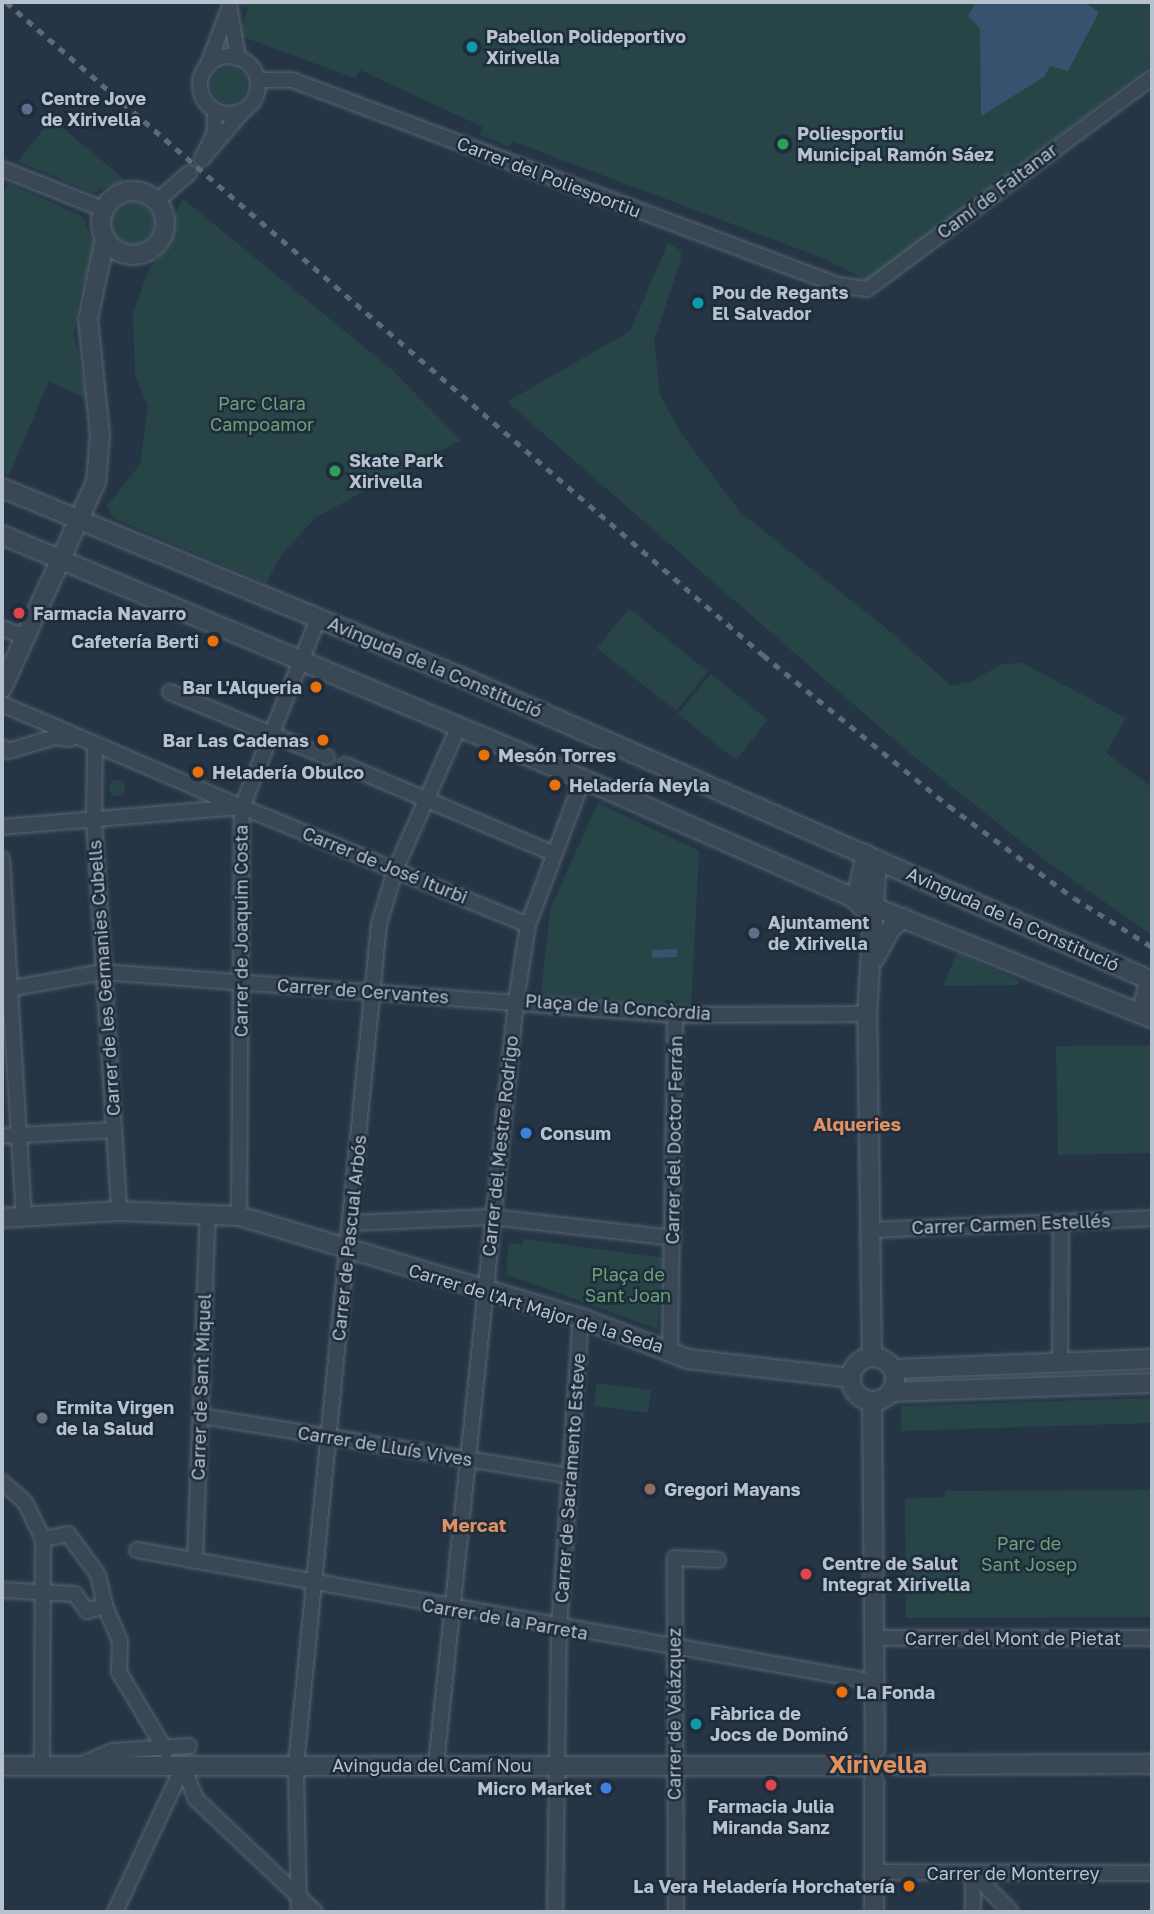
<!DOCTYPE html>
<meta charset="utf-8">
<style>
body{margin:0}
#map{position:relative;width:1154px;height:1914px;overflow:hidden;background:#253546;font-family:"Golos Text",sans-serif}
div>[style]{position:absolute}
.green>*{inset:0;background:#274547}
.round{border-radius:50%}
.water>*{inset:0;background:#37516e}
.roads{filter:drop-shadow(0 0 2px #586572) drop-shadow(0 0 2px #586572)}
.minor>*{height:14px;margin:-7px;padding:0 7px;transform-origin:7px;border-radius:7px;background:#3a4755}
.minor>.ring{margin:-7px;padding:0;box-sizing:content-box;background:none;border:14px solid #3a4755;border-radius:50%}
.tertiary>*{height:18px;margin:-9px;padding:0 9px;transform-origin:9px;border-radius:9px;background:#3a4755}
.tertiary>.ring{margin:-9px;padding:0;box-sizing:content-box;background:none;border:18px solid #3a4755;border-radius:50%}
.rail>*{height:5px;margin-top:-2.5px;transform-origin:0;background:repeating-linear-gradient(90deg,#5b6b7c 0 7px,transparent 0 14px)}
.dots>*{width:19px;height:19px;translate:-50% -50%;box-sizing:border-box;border:4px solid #1e2c3b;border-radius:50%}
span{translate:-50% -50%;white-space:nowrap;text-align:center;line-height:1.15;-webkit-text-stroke:5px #1e2c3b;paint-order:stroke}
.poi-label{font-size:18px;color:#b7c2ce;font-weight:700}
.left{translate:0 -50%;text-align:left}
.right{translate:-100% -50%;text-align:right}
.street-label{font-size:18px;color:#b7c2ce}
.park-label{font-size:18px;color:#6ca175}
.neighbourhood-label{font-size:19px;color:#e09061;font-weight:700}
.district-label{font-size:24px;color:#e09061;font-weight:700}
.frame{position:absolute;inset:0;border:4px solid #b7c2ce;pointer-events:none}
</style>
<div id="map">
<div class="green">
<div style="clip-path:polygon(1152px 2px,1152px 64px,867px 281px,825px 259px,512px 141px,509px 147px,480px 135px,483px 127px,360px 70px,355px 78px,238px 35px,248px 9px,236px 3px)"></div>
<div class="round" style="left:211px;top:67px;width:36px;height:36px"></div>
<div style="clip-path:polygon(52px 119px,125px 180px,93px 193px,18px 161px)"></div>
<div style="clip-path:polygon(8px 183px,83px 217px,95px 249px,79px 296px,74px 333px,86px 399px,49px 381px,9px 475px,2px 472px,2px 197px)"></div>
<div style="clip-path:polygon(183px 199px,391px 369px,461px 440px,316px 517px,282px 554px,266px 583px,113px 518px,107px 506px,140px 464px,148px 407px,135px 375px,133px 313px,150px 267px,170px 247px,176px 212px)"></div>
<div class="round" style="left:111px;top:202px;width:42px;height:42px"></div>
<div style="clip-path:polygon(668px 243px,681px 251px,681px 259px,654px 341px,660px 395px,680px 432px,740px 512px,892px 633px,951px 686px,972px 681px,1003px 664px,1022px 663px,1126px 718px,1106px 753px,1152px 787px,1152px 935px,1047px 862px,906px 750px,507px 402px,630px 331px)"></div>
<div style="clip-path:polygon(629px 608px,708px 672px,676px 711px,597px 648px)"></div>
<div style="clip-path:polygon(711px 674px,768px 720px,736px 760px,678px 714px)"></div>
<div class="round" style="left:109px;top:780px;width:16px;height:16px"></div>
<div style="clip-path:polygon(598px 803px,699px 851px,691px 1007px,541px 995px,550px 909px)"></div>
<div style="clip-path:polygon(957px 953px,1018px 980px,1019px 985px,943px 986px)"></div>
<div style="clip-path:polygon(1152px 1045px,1152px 1153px,1058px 1155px,1056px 1046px)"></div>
<div style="clip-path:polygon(524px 1239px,664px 1258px,657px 1329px,506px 1274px,509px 1243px,522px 1245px)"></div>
<div style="clip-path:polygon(597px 1383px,651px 1390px,648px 1413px,594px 1406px)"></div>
<div style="clip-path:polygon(1152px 1398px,1152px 1423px,901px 1431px,901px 1406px)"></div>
<div style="clip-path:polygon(1152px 1490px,1152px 1617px,906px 1618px,905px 1499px,945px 1497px,945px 1491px)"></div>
</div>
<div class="water">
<div style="clip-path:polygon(976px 2px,1084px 2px,1099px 12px,1068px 71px,1050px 66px,1044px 77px,981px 116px,980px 29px,968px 16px)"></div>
<div style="clip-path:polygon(677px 949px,677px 957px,652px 958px,652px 950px)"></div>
</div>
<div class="roads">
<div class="minor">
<div style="left:230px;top:11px;width:48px;rotate:80.3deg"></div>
<div class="ring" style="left:200px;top:56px;width:44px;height:44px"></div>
<div style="left:207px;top:67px;width:65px;rotate:-69.3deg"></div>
<div style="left:258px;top:80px;width:34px"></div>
<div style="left:292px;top:80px;width:583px;rotate:20.58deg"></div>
<div style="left:838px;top:285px;width:29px;rotate:8deg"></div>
<div style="left:867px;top:289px;width:355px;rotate:-36.6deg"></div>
<div style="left:215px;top:111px;width:23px;rotate:92deg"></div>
<div style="left:214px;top:134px;width:28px;rotate:116deg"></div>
<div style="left:202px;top:159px;width:62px;rotate:-49.6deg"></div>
<div style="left:2px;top:169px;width:109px;rotate:21.6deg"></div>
<div style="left:157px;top:201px;width:43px;rotate:-41.2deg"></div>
<div style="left:2px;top:628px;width:24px;rotate:22deg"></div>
<div style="left:170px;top:692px;width:170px;rotate:22.5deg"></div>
<div style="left:2px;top:704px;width:256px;rotate:23.3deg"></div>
<div style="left:95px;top:745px;width:75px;rotate:90.8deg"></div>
<div style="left:94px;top:820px;width:392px;rotate:86.3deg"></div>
<div style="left:2px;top:747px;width:7px;rotate:34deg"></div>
<div style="left:8px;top:751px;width:50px;rotate:-16.3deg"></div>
<div style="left:56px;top:737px;width:14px;rotate:8deg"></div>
<div style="left:345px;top:765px;width:225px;rotate:23deg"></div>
<div style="left:2px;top:827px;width:241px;rotate:-4.8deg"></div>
<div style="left:242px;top:807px;width:309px;rotate:22.4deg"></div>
<div style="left:2px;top:859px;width:358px;rotate:86.5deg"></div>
<div style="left:2px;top:990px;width:103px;rotate:-10.1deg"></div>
<div style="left:103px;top:972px;width:574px;rotate:4.3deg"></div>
<div style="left:675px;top:1015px;width:192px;rotate:-0.3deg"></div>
<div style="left:2px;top:1136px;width:112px;rotate:-3.1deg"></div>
<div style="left:239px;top:1216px;width:409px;rotate:-89.6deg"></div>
<div style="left:242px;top:807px;width:203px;rotate:-68deg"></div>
<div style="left:351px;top:1223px;width:141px;rotate:-2.4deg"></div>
<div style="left:492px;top:1217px;width:182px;rotate:6.6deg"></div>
<div style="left:870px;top:1230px;width:282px;rotate:-2.4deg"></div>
<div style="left:670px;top:1349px;width:334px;rotate:-89.1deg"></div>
<div style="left:1060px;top:1363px;width:140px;rotate:-89.6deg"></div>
<div style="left:201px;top:1416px;width:374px;rotate:9.2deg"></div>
<div style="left:2px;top:1482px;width:30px;rotate:41deg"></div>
<div style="left:25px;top:1502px;width:41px;rotate:64.1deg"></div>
<div style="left:43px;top:1539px;width:228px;rotate:90.3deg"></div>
<div style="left:43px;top:1539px;width:25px;rotate:-11deg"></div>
<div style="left:68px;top:1534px;width:51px;rotate:53.8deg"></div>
<div style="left:98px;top:1575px;width:32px;rotate:77deg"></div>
<div style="left:137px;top:1550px;width:750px;rotate:10.14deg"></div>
<div style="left:195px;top:1561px;width:347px;rotate:-87.9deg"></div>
<div style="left:2px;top:1590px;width:73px;rotate:3.1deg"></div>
<div style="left:75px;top:1594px;width:21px;rotate:55deg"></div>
<div style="left:87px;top:1611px;width:19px;rotate:-16deg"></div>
<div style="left:105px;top:1606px;width:38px;rotate:67deg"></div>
<div style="left:120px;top:1641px;width:31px;rotate:92deg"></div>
<div style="left:119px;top:1672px;width:92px;rotate:59.3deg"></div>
<div style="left:874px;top:1638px;width:278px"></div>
<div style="left:82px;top:1764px;width:33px;rotate:-23deg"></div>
<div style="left:112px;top:1751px;width:77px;rotate:-3.7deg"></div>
<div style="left:436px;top:1765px;width:768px;rotate:-84.02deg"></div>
<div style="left:516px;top:1001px;width:77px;rotate:-81deg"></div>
<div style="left:528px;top:925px;width:156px;rotate:-69.4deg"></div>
<div style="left:183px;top:1767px;width:35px;rotate:68deg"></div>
<div style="left:196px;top:1799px;width:164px;rotate:43.5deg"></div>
<div style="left:874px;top:1872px;width:278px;rotate:0.2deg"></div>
<div style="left:973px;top:1873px;width:54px;rotate:45.7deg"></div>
<div style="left:973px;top:1873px;width:39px;rotate:90deg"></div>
<div style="left:115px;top:1912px;width:160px;rotate:-64.9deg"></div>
<div style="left:299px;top:1912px;width:147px;rotate:-91.2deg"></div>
<div style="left:296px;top:1765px;width:845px;rotate:-84.36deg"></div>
<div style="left:379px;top:924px;width:59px;rotate:-73.1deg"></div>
<div style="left:396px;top:868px;width:155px;rotate:-66.1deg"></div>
<div style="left:555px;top:1912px;width:283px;rotate:-89.2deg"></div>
<div style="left:559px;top:1629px;width:312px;rotate:-86deg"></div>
<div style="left:676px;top:1912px;width:354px;rotate:-90.2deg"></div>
<div style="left:675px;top:1558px;width:43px;rotate:2.7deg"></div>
</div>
<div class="tertiary">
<div class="ring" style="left:101px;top:191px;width:46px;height:46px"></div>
<div style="left:2px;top:488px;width:499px;rotate:22.4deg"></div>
<div style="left:463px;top:678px;width:753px;rotate:23.74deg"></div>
<div style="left:2px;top:535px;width:630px;rotate:22.78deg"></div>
<div style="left:583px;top:779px;width:318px;rotate:23.7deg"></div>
<div style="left:874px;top:907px;width:299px;rotate:21.8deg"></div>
<div style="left:2px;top:688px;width:226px;rotate:-65.5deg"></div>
<div style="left:96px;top:482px;width:47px;rotate:-85.1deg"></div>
<div style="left:100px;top:435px;width:117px;rotate:-95.9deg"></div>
<div style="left:88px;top:319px;width:82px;rotate:-78deg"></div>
<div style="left:863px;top:908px;width:11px;rotate:-131deg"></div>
<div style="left:856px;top:900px;width:47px;rotate:-77.7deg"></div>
<div style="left:875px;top:958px;width:34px;rotate:-62deg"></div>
<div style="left:891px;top:928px;width:16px;rotate:-40deg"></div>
<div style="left:1141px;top:1013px;width:34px;rotate:-75deg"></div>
<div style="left:2px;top:1218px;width:117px;rotate:-3.4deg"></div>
<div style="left:119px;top:1211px;width:120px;rotate:2.4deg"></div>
<div style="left:239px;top:1216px;width:357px;rotate:16.6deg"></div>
<div style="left:581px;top:1318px;width:115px;rotate:21deg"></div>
<div style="left:688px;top:1359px;width:164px;rotate:6.6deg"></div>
<div style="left:872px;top:1356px;width:342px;rotate:-90.8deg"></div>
<div style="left:867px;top:1014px;width:155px;rotate:-86.3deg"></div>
<div class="ring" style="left:851px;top:1357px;width:26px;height:26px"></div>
<div style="left:894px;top:1369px;width:258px;rotate:-2.2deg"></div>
<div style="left:891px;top:1392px;width:261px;rotate:-2deg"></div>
<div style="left:872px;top:1401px;width:348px;rotate:89.5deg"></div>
<div style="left:895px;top:1765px;width:257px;rotate:-0.2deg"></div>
<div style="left:2px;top:1766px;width:860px"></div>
<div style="left:874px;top:1781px;width:131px;rotate:90deg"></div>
</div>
</div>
<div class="rail">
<div style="left:6px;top:2px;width:1000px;rotate:40.78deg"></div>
<div style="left:763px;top:655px;width:240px;rotate:39.1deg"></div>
<div style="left:949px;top:806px;width:155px;rotate:36.4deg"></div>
<div style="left:1074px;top:898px;width:92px;rotate:32.1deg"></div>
</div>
<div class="dots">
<div style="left:472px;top:47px;background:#0f9aa8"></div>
<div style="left:27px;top:109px;background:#5c6f8a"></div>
<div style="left:783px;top:144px;background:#2e9e5b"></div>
<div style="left:698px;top:303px;background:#0f9aa8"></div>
<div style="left:335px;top:471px;background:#2e9e5b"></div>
<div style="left:19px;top:613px;background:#e0444e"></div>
<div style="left:213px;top:641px;background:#e8710a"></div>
<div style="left:316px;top:687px;background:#e8710a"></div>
<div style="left:323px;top:740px;background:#e8710a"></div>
<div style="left:484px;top:755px;background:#e8710a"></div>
<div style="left:198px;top:772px;background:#e8710a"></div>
<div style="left:555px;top:785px;background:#e8710a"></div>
<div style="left:754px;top:933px;background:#5c6f8a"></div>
<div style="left:526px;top:1133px;background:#3f7fe0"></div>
<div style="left:42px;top:1418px;background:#6b7280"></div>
<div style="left:650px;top:1489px;background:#8d6e63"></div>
<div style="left:806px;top:1574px;background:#e0444e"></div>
<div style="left:842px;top:1692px;background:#e8710a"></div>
<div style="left:696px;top:1724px;background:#0f9aa8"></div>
<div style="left:771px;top:1785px;background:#e0444e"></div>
<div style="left:606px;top:1788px;background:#3f7fe0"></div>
<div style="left:909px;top:1886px;background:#e8710a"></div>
</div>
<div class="poi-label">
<span class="left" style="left:486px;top:47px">Pabellon Polideportivo<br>Xirivella</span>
<span class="left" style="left:41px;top:109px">Centre Jove<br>de Xirivella</span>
<span class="left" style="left:797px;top:144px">Poliesportiu<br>Municipal Ramón Sáez</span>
<span class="left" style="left:712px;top:303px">Pou de Regants<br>El Salvador</span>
<span class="left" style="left:349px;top:471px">Skate Park<br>Xirivella</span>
<span class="left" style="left:33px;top:613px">Farmacia Navarro</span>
<span class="right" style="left:199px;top:641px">Cafetería Berti</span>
<span class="right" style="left:302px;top:687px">Bar L'Alqueria</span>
<span class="right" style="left:309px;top:740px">Bar Las Cadenas</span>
<span class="left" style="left:498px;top:755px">Mesón Torres</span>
<span class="left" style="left:212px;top:772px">Heladería Obulco</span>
<span class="left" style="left:569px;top:785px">Heladería Neyla</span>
<span class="left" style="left:768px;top:933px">Ajuntament<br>de Xirivella</span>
<span class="left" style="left:540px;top:1133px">Consum</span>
<span class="left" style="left:56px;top:1418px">Ermita Virgen<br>de la Salud</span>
<span class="left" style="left:664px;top:1489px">Gregori Mayans</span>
<span class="left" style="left:822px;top:1574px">Centre de Salut<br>Integrat Xirivella</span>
<span class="left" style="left:856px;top:1692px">La Fonda</span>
<span class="left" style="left:710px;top:1724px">Fàbrica de<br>Jocs de Dominó</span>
<span class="right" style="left:592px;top:1788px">Micro Market</span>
<span style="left:771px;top:1817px">Farmacia Julia<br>Miranda Sanz</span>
<span class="right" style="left:895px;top:1886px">La Vera Heladería Horchatería</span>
</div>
<div class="street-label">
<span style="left:549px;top:177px;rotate:21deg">Carrer del Poliesportiu</span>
<span style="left:997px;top:191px;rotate:-37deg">Camí de Faitanar</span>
<span style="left:435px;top:667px;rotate:23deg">Avinguda de la Constitució</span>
<span style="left:385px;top:865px;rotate:22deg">Carrer de José Iturbi</span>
<span style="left:1013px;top:919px;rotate:24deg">Avinguda de la Constitució</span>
<span style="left:241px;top:931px;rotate:-90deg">Carrer de Joaquim Costa</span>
<span style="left:104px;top:978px;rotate:-94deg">Carrer de les Germanies Cubells</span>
<span style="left:363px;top:991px;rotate:4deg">Carrer de Cervantes</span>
<span style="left:618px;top:1007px;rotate:4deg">Plaça de la Concòrdia</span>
<span style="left:674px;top:1140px;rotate:-89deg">Carrer del Doctor Ferrán</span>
<span style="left:500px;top:1146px;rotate:-84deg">Carrer del Mestre Rodrigo</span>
<span style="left:1011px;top:1224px;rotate:-2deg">Carrer Carmen Estellés</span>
<span style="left:349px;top:1238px;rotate:-84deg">Carrer de Pascual Arbós</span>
<span style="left:536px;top:1308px;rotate:17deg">Carrer de l'Art Major de la Seda</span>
<span style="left:201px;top:1387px;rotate:-88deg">Carrer de Sant Miquel</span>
<span style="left:385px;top:1446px;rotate:9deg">Carrer de Lluís Vives</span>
<span style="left:570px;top:1478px;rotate:-86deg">Carrer de Sacramento Esteve</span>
<span style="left:505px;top:1619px;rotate:10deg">Carrer de la Parreta</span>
<span style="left:1013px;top:1638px">Carrer del Mont de Pietat</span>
<span style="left:674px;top:1714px;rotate:-90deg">Carrer de Velázquez</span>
<span style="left:432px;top:1765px">Avinguda del Camí Nou</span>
<span style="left:1013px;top:1873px">Carrer de Monterrey</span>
</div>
<div class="park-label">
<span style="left:262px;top:414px">Parc Clara<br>Campoamor</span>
<span style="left:628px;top:1285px">Plaça de<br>Sant Joan</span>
<span style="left:1029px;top:1554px">Parc de<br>Sant Josep</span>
</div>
<div class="neighbourhood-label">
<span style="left:857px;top:1124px">Alqueries</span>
<span style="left:474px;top:1525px">Mercat</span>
</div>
<div class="district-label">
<span style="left:878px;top:1764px">Xirivella</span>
</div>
<div class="frame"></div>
</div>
